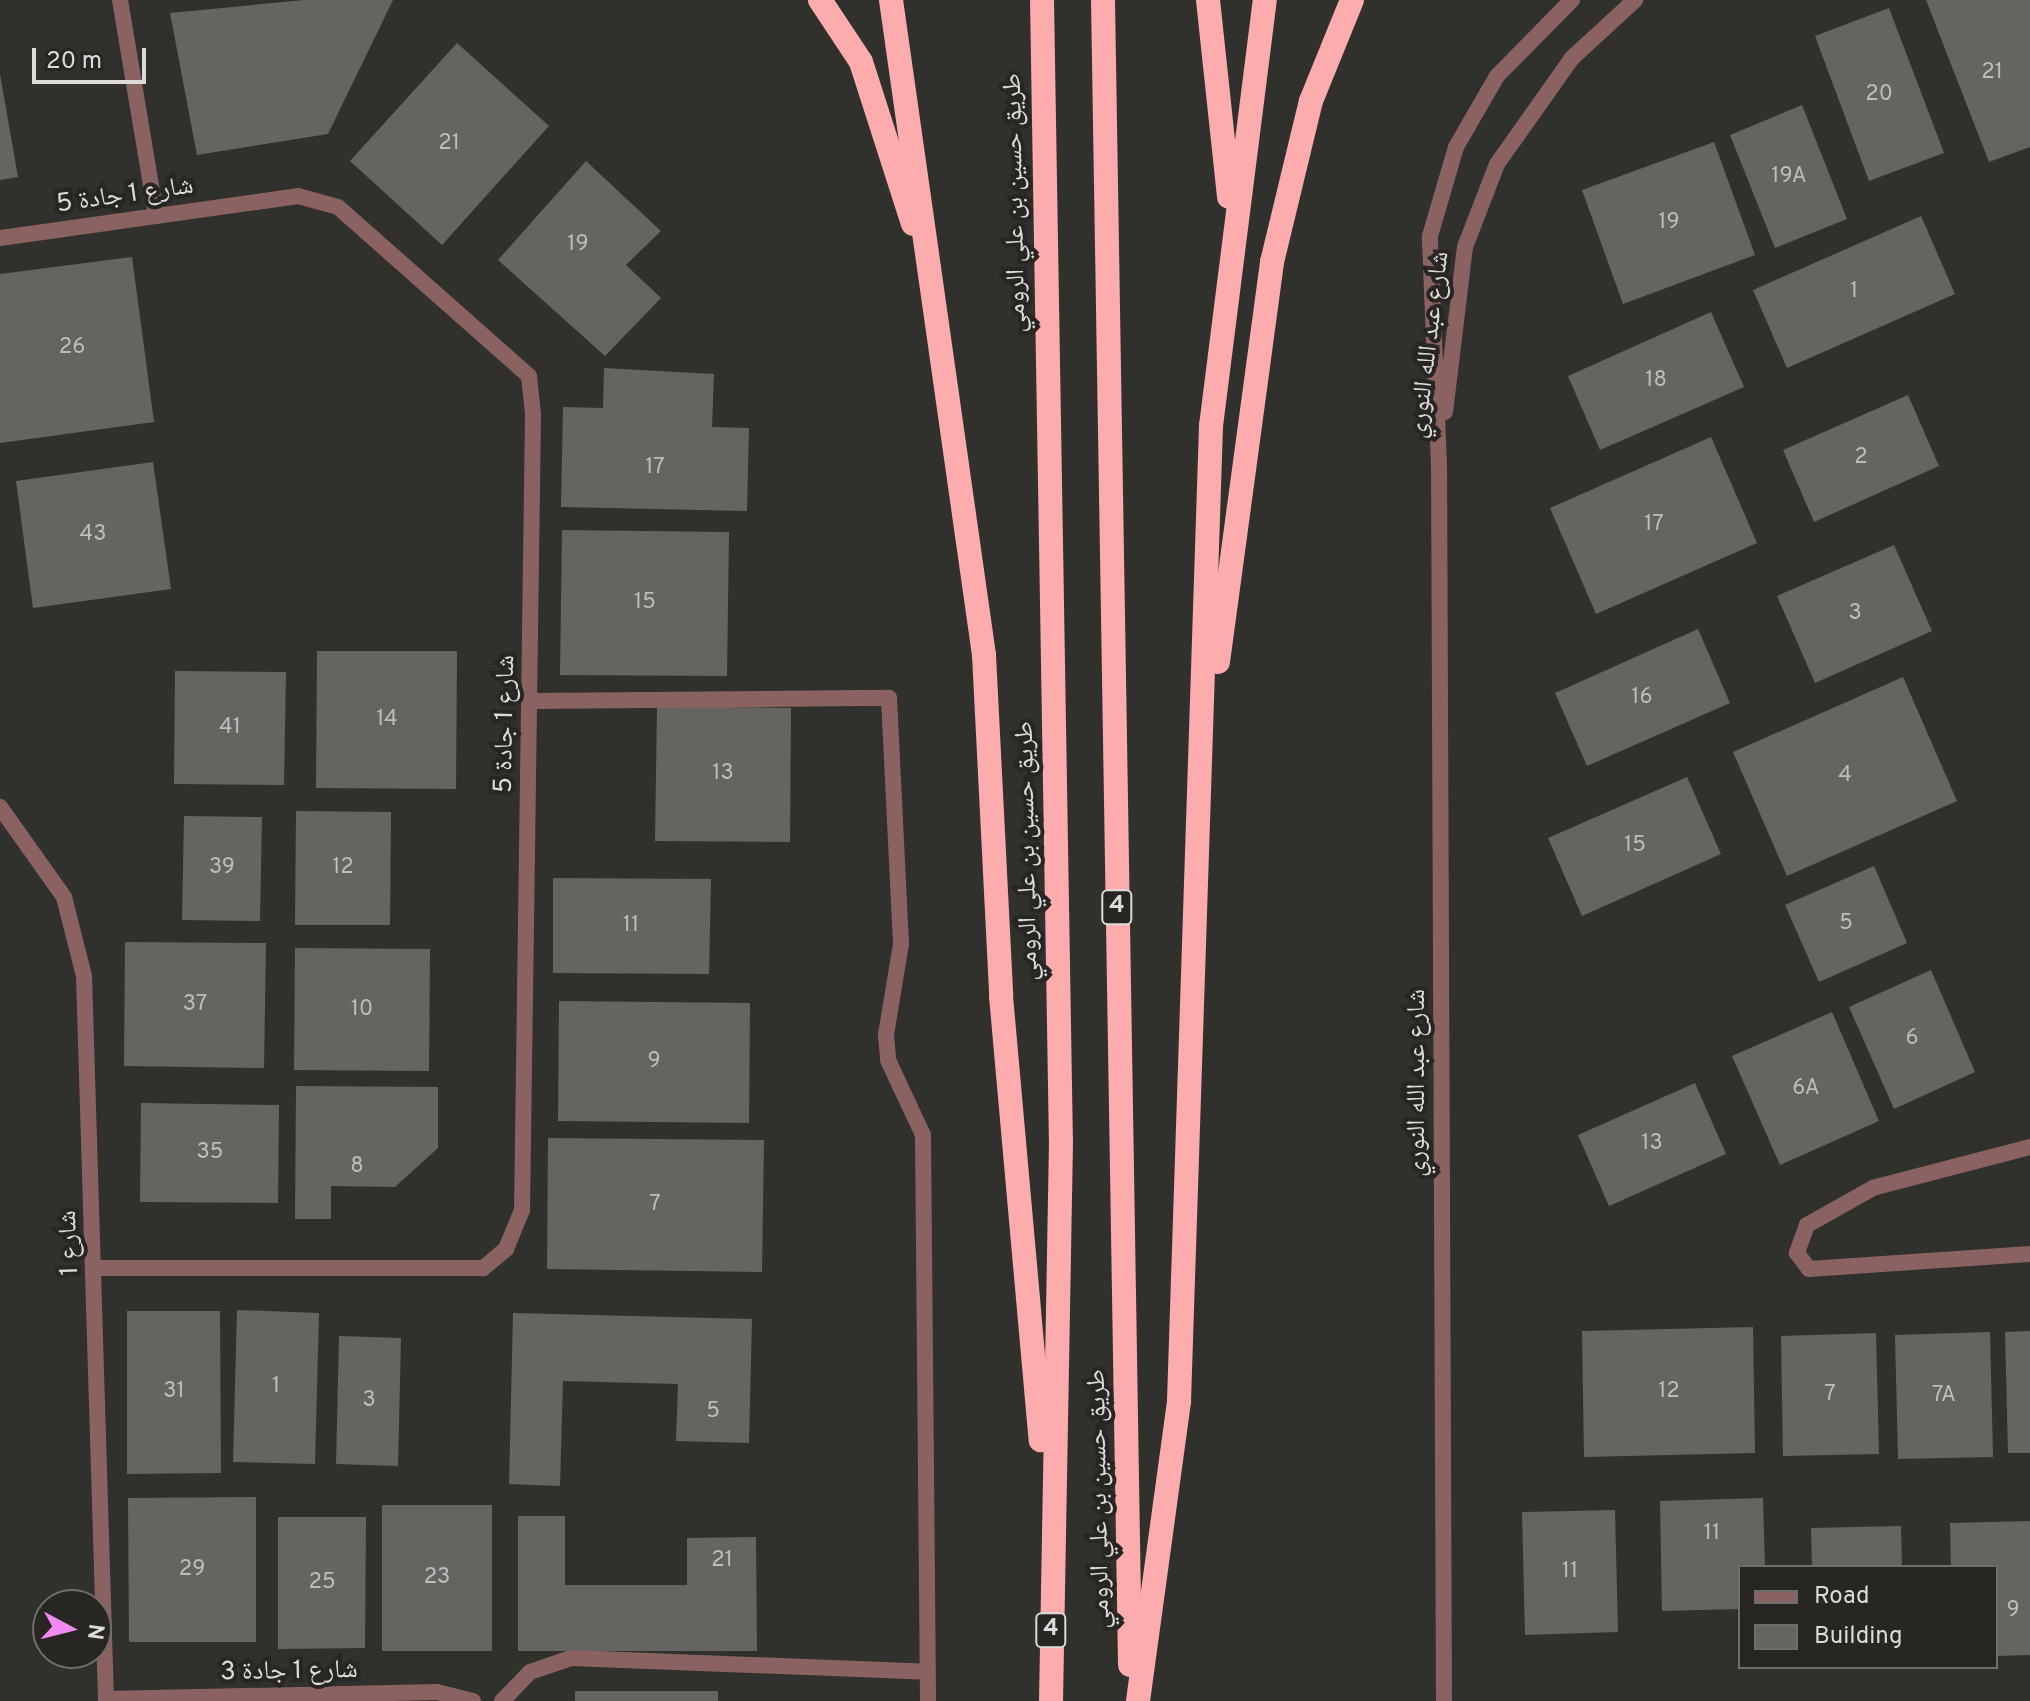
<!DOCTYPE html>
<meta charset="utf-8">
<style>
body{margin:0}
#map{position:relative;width:2030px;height:1701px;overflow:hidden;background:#30302d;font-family:Overpass,"Noto Naskh Arabic",sans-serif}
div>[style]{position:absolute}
.building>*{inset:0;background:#656461}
.lane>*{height:16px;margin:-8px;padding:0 8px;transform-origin:8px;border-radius:8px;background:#8b6262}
.street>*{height:16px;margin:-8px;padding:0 8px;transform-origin:8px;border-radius:8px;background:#8b6262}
.highway>*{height:24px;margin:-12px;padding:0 12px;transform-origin:12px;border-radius:12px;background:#fcacac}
span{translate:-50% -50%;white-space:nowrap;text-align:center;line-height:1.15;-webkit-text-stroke:8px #272623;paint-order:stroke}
.number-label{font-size:22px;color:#bebdbc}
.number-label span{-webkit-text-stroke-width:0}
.shield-label span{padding:2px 6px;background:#272623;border:2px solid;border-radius:6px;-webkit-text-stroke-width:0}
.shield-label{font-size:24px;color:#dcdbda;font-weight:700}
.street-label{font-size:26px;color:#dcdbda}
.legend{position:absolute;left:1738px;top:1565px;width:260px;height:104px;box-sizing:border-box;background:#272623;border:2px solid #6f6e6c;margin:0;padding:10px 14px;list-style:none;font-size:24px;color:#dcdbda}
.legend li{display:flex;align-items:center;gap:16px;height:40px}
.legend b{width:40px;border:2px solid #6f6e6c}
.north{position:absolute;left:32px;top:1589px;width:80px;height:80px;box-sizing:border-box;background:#272623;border:2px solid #6f6e6c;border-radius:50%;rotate:97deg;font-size:22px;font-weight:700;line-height:32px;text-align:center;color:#dcdbda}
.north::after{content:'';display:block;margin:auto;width:28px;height:36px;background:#f38af2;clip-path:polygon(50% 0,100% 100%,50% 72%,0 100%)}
.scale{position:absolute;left:32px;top:48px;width:114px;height:36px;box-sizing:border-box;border:4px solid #dcdbda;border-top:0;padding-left:10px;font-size:24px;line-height:28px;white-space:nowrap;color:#dcdbda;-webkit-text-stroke:6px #272623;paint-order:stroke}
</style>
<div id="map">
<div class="building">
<div style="clip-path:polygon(304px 0,393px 0,328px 134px,197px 155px,170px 13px)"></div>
<div style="clip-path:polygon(1926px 0,2030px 0,2030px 147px,1989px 162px)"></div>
<div style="clip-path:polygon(1889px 8px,1944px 153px,1869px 181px,1815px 36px)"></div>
<div style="clip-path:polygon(457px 43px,549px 126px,442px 245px,350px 161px)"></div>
<div style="clip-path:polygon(0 74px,18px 177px,0 180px)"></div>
<div style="clip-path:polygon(1802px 105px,1847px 219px,1775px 248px,1730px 135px)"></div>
<div style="clip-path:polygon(1714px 142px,1755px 255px,1623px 304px,1582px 190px)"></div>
<div style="clip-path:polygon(586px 161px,661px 231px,626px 265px,661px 298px,605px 356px,498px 260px)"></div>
<div style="clip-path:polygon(1921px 216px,1955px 294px,1787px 368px,1753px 290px)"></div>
<div style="clip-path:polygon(132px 257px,154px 422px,0 443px,0 274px)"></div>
<div style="clip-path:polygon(1711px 312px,1744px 387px,1600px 450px,1568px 376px)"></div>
<div style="clip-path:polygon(604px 368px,714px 374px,712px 427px,749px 428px,747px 511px,561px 507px,563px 407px,603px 408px)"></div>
<div style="clip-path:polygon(1908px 395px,1939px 466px,1814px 522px,1783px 450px)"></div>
<div style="clip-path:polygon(1711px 437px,1757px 543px,1596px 614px,1550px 508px)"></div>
<div style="clip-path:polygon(153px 462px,171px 589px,33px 608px,16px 481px)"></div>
<div style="clip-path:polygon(562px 530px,729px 532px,727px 676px,560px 675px)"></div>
<div style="clip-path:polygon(1894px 545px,1932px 631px,1815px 683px,1777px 596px)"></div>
<div style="clip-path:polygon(1698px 629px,1730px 703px,1587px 766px,1555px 693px)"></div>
<div style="clip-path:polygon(317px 651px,457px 651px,456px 789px,316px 788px)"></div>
<div style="clip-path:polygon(175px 671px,286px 672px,284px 785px,174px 784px)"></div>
<div style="clip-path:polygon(1903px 677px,1957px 801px,1787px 876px,1733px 752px)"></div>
<div style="clip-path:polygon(657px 706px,791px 708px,790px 842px,655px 841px)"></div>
<div style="clip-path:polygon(1687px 777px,1721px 854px,1582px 916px,1548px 838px)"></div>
<div style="clip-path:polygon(296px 811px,391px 812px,390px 925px,295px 925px)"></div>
<div style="clip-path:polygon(184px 816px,262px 817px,260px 921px,182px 920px)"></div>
<div style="clip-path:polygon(1874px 866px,1907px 943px,1819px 982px,1785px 905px)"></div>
<div style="clip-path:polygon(553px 878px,711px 879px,709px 974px,553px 973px)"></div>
<div style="clip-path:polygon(125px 942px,266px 943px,264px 1068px,124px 1066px)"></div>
<div style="clip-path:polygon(295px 948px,430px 949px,429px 1071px,294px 1070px)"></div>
<div style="clip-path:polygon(1931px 970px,1975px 1072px,1894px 1109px,1849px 1007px)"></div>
<div style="clip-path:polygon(559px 1001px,750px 1003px,749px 1123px,558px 1121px)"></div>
<div style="clip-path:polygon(1832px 1012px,1879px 1121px,1780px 1165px,1732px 1056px)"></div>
<div style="clip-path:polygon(1695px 1083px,1726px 1154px,1609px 1206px,1578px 1135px)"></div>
<div style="clip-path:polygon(296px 1086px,438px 1087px,438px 1148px,395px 1187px,331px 1186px,331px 1219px,295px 1219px)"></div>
<div style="clip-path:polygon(141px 1103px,279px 1105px,278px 1203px,140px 1202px)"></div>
<div style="clip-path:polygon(548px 1138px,764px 1140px,762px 1272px,547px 1269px)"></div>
<div style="clip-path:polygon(237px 1310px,319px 1313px,315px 1464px,233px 1462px)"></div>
<div style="clip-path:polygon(127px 1311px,220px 1311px,221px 1473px,127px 1474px)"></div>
<div style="clip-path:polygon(513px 1313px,752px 1319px,749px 1443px,676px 1441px,678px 1384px,563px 1381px,560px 1486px,509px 1484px)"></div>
<div style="clip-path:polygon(1753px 1327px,1755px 1453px,1584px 1457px,1582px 1331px)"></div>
<div style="clip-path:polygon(2030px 1331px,2030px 1453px,2008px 1453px,2005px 1332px)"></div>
<div style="clip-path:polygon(1990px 1332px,1993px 1457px,1898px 1459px,1895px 1335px)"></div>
<div style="clip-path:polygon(1876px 1333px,1879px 1454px,1783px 1456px,1781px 1336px)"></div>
<div style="clip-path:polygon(339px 1336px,401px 1338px,398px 1466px,336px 1464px)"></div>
<div style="clip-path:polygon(256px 1497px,256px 1642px,129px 1642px,128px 1498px)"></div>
<div style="clip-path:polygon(1763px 1498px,1765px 1567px,1740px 1567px,1740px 1609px,1662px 1611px,1660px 1501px)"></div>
<div style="clip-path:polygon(382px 1505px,492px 1505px,492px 1651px,382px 1651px)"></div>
<div style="clip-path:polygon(1615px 1510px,1618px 1632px,1525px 1635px,1522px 1512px)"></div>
<div style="clip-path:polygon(518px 1516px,565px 1516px,565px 1585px,687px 1585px,687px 1538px,756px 1537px,757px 1651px,518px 1651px)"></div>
<div style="clip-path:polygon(278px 1517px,366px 1517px,365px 1648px,278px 1649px)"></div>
<div style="clip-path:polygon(2030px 1521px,2030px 1655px,1996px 1656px,1996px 1567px,1951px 1567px,1950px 1523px)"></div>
<div style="clip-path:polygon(1901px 1526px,1902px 1567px,1812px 1567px,1811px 1528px)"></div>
<div style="clip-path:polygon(575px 1691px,718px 1691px,718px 1701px,575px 1701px)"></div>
</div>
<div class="lane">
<div style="left:120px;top:0;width:219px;rotate:80.5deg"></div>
<div style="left:2030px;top:1147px;width:162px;rotate:165.4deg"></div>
<div style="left:1873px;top:1188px;width:76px;rotate:150.7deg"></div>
<div style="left:1807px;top:1225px;width:30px;rotate:110deg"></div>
<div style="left:1797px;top:1253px;width:20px;rotate:53deg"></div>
<div style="left:1809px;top:1269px;width:222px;rotate:-3.9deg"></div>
</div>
<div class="street">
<div style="left:0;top:238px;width:301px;rotate:-8deg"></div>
<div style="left:298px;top:196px;width:41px;rotate:15.4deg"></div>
<div style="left:338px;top:207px;width:255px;rotate:41.5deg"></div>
<div style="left:529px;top:376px;width:39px;rotate:84deg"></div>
<div style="left:533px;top:415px;width:795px;rotate:90.79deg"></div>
<div style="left:522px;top:1210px;width:42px;rotate:112.3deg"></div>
<div style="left:506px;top:1249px;width:30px;rotate:140deg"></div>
<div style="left:483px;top:1268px;width:387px;rotate:180deg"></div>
<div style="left:1445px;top:412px;width:166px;rotate:-83.1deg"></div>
<div style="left:1465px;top:247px;width:89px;rotate:-68.9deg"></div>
<div style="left:1497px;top:164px;width:130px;rotate:-54.7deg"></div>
<div style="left:1572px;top:58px;width:86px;rotate:-42.6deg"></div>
<div style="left:530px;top:701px;width:359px;rotate:-0.5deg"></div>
<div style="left:889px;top:698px;width:246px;rotate:87.2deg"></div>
<div style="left:901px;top:944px;width:92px;rotate:99.4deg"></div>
<div style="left:886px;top:1035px;width:25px;rotate:85deg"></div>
<div style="left:888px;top:1060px;width:83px;rotate:65deg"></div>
<div style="left:923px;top:1135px;width:566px;rotate:89.49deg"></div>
<div style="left:0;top:807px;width:110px;rotate:54.6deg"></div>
<div style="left:64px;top:897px;width:81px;rotate:75.8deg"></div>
<div style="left:84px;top:976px;width:725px;rotate:88.26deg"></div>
<div style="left:106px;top:1699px;width:331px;rotate:-1.2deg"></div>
<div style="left:437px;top:1692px;width:37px;rotate:14deg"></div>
<div style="left:502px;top:1701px;width:40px;rotate:-46deg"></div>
<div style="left:530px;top:1672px;width:43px;rotate:-18.9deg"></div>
<div style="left:571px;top:1658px;width:357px;rotate:2.2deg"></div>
<div style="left:1444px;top:1701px;width:1236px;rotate:-90.23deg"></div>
<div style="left:1439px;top:465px;width:229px;rotate:-92.3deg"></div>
<div style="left:1430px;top:236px;width:93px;rotate:-73.7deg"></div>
<div style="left:1456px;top:147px;width:82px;rotate:-60deg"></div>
<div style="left:1497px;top:76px;width:107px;rotate:-45.4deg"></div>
</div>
<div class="highway">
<div style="left:820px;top:0;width:74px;rotate:56.5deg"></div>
<div style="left:861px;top:62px;width:170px;rotate:72.2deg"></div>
<div style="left:891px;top:0;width:662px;rotate:81.92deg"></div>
<div style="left:984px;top:655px;width:341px;rotate:87.1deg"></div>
<div style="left:1001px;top:996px;width:446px;rotate:84.9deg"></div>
<div style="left:1042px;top:0;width:1141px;rotate:89.05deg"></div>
<div style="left:1061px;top:1141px;width:560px;rotate:91.02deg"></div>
<div style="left:1103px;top:0;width:1665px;rotate:89.07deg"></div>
<div style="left:1208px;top:0;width:198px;rotate:83.9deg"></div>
<div style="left:1218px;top:662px;width:404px;rotate:-82.3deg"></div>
<div style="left:1272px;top:262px;width:166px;rotate:-76.4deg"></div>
<div style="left:1311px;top:101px;width:109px;rotate:-67.9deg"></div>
<div style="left:1138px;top:1701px;width:303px;rotate:-82.2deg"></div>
<div style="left:1179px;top:1401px;width:976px;rotate:-88.12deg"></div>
<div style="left:1211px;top:426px;width:429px;rotate:-82.8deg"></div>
</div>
<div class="number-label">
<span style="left:1992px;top:73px">21</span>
<span style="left:1879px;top:95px">20</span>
<span style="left:449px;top:144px">21</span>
<span style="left:1789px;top:177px">19A</span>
<span style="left:1669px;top:223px">19</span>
<span style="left:578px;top:245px">19</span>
<span style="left:1854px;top:292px">1</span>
<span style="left:72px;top:348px">26</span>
<span style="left:1656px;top:381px">18</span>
<span style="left:1861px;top:458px">2</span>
<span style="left:655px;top:468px">17</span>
<span style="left:1654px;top:525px">17</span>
<span style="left:93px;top:535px">43</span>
<span style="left:645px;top:603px">15</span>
<span style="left:1855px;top:614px">3</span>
<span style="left:1642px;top:698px">16</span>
<span style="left:387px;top:720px">14</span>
<span style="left:230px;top:728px">41</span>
<span style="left:723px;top:774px">13</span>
<span style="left:1845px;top:776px">4</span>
<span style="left:1635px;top:846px">15</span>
<span style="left:222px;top:868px">39</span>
<span style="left:343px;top:868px">12</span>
<span style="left:1846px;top:924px">5</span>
<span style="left:631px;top:926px">11</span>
<span style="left:195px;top:1005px">37</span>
<span style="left:362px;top:1010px">10</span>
<span style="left:1912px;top:1039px">6</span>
<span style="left:654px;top:1062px">9</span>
<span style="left:1806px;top:1089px">6A</span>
<span style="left:1652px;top:1144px">13</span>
<span style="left:210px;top:1153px">35</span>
<span style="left:357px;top:1167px">8</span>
<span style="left:655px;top:1205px">7</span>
<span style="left:276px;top:1387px">1</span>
<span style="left:174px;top:1392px">31</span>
<span style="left:1669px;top:1392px">12</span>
<span style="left:1830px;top:1395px">7</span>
<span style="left:1944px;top:1396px">7A</span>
<span style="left:369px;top:1401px">3</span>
<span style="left:713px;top:1412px">5</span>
<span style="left:1712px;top:1534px">11</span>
<span style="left:722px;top:1561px">21</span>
<span style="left:192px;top:1570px">29</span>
<span style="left:1570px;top:1572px">11</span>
<span style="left:437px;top:1578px">23</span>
<span style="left:322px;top:1583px">25</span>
<span style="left:2013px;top:1611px">9</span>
</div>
<div class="shield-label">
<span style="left:1117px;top:907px">4</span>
<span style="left:1051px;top:1630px">4</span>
</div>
<div class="street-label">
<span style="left:125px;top:196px;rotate:-8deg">شارع 1 جادة 5</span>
<span style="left:1016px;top:203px;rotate:-91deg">طريق حسين بن علي الرومي</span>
<span style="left:1430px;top:345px;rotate:-83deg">شارع عبد الله النوري</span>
<span style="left:506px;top:724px;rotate:-89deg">شارع 1 جادة 5</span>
<span style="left:1028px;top:851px;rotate:-91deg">طريق حسين بن علي الرومي</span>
<span style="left:1418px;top:1083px;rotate:-90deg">شارع عبد الله النوري</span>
<span style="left:70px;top:1243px;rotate:-92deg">شارع 1</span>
<span style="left:1100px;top:1499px;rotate:-91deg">طريق حسين بن علي الرومي</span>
<span style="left:289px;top:1672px;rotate:-1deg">شارع 1 جادة 3</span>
</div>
<ul class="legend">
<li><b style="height:10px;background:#8b6262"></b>Road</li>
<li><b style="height:22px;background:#656461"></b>Building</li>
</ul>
<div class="north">N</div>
<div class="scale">20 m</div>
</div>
